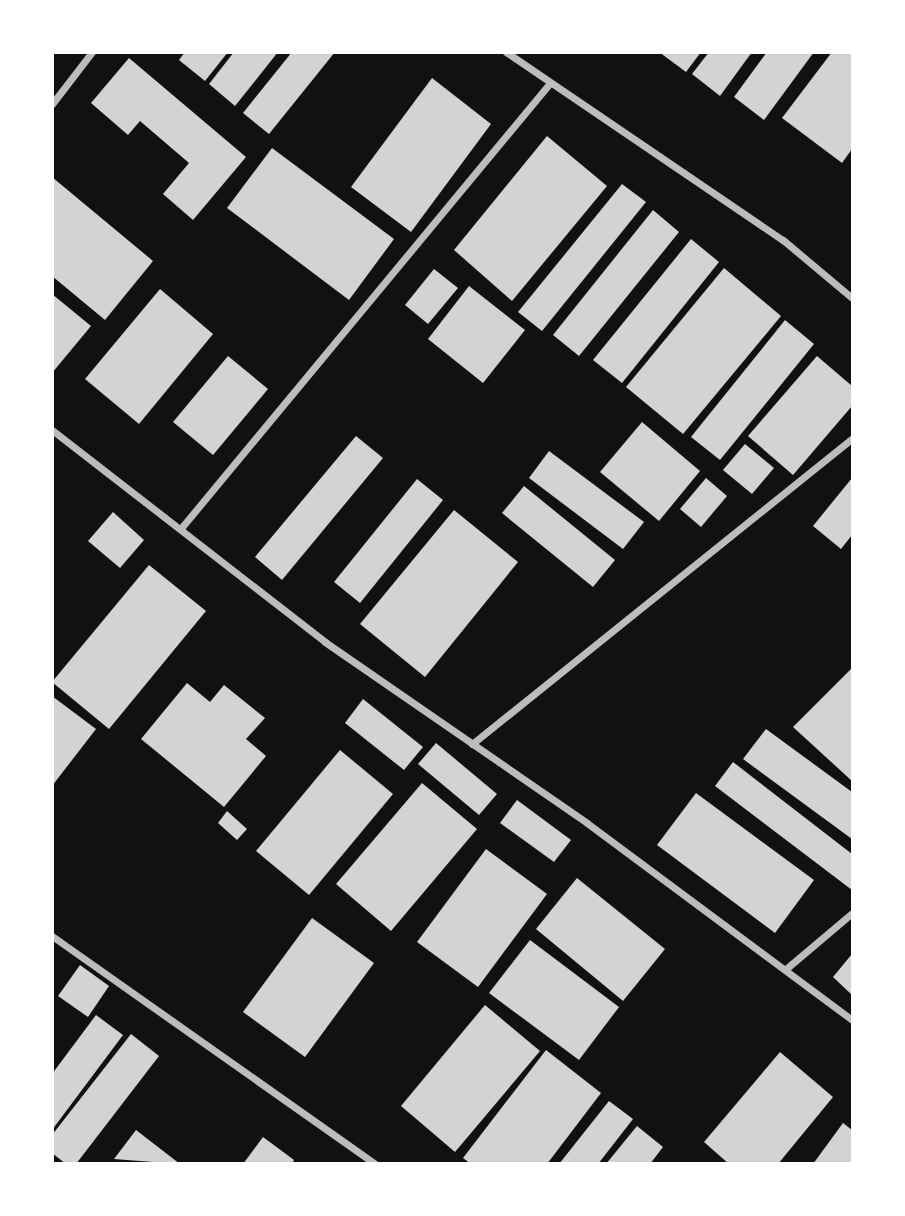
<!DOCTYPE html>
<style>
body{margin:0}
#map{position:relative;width:905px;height:1216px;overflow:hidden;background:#111;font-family:"Fira Sans",sans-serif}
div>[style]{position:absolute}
.building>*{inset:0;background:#d3d3d3}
.minor>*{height:7px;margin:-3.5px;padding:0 3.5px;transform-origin:3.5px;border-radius:3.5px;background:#bcbcbc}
span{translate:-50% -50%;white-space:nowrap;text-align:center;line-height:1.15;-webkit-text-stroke:6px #fff;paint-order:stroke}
.frame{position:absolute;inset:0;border:54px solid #fff;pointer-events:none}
</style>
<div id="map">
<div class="building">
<div style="clip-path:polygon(185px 52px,228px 52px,205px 81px,179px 60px)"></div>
<div style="clip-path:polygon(234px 52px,278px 52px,235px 106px,209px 84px)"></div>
<div style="clip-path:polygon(292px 52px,335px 52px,269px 134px,243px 113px)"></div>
<div style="clip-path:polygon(659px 52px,701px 52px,686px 72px)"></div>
<div style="clip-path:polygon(709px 52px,752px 52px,720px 96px,692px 74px)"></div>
<div style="clip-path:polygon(767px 52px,814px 52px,764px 120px,734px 97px)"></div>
<div style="clip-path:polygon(832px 52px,852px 52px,852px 149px,842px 163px,782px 118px)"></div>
<div style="clip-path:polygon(129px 58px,246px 157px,193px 220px,163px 194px,189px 163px,140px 121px,128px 135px,91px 103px)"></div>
<div style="clip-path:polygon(432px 78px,491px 124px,411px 232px,351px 187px)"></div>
<div style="clip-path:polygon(547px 136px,607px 186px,512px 301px,454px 250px)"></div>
<div style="clip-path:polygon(272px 148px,394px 239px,349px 300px,227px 208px)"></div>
<div style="clip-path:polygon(52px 177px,153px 261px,105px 320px,52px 276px)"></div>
<div style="clip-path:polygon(622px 184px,646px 202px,542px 331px,518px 312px)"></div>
<div style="clip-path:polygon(653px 210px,679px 232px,579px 356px,553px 335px)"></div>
<div style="clip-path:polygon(691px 239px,719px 262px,622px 383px,593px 360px)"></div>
<div style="clip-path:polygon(724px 268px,781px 316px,683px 434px,626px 387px)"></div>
<div style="clip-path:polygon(434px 269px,458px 288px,428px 324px,405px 305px)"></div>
<div style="clip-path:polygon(469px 286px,525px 330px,483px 383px,428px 339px)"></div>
<div style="clip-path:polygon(160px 289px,213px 334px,139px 424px,85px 379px)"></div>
<div style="clip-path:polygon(52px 294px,91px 326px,52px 373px)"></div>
<div style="clip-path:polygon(785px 320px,814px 344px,720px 460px,691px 437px)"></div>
<div style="clip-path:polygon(228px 356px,268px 389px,213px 455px,173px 422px)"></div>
<div style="clip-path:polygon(817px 356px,852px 386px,852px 406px,793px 475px,748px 436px)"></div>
<div style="clip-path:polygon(642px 422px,700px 471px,659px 521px,600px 472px)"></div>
<div style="clip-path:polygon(356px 436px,383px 458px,282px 580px,255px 557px)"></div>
<div style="clip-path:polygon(745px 444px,774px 468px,752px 494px,723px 470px)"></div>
<div style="clip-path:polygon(549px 451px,644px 522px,623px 549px,529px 478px)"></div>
<div style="clip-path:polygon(706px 478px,727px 496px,701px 527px,680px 509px)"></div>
<div style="clip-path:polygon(852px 478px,852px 535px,841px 549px,813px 526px)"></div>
<div style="clip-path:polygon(417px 479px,443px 500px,360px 603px,334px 582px)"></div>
<div style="clip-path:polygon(524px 486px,615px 560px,593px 587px,502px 513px)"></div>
<div style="clip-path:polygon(454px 510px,518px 562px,425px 677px,360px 624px)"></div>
<div style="clip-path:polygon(113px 512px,144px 540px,120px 568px,88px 541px)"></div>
<div style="clip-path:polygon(149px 565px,206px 611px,109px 729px,52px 682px)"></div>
<div style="clip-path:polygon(852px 668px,852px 781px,793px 727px)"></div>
<div style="clip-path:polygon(187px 683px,210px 702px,224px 685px,265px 718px,246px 739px,266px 756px,224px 807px,141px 739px)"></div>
<div style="clip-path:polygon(52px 696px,96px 729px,52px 786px)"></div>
<div style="clip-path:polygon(363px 699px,423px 747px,404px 770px,345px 723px)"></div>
<div style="clip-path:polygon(766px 729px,852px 792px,852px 839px,743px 759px)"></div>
<div style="clip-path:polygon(436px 743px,497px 794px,479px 815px,418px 764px)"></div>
<div style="clip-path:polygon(340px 750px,393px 794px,309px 895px,256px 851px)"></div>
<div style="clip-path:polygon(733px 762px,852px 854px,852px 890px,715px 786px)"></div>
<div style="clip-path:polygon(422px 783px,477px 829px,391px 931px,336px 884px)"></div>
<div style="clip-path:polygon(696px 793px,814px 880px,775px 933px,657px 845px)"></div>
<div style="clip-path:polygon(517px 800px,571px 840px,554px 862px,500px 823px)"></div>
<div style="clip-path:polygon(227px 811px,247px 829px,237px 840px,218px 823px)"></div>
<div style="clip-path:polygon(486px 849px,547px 894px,478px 987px,417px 942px)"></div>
<div style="clip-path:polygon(577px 878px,665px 949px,623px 1001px,536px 929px)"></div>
<div style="clip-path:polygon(312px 918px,374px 963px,305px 1057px,243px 1012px)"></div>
<div style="clip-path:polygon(530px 940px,619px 1007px,579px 1060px,489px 993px)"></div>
<div style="clip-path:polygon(852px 954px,852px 995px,833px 977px)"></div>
<div style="clip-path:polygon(80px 965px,109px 986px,88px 1017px,58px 996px)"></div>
<div style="clip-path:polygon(485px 1005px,540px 1051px,455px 1152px,401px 1106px)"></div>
<div style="clip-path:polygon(96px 1015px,123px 1035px,52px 1130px,52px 1074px)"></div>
<div style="clip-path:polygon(131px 1034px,159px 1056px,76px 1164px,66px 1164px,52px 1153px,52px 1135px)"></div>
<div style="clip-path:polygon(546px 1050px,601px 1093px,547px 1164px,471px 1164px,463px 1158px)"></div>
<div style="clip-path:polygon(780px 1052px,833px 1097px,778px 1164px,729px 1164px,704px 1142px)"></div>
<div style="clip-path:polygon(609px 1101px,633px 1119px,598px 1164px,559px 1164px)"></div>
<div style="clip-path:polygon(843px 1123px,852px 1130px,852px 1164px,813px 1164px)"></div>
<div style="clip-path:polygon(637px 1126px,663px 1147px,650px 1164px,606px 1164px)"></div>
<div style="clip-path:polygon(136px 1130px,180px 1164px,114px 1159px)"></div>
<div style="clip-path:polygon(263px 1137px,294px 1160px,292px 1164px,243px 1164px)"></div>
</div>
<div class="minor">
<div style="left:506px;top:52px;width:335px;rotate:34.2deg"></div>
<div style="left:783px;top:240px;width:90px;rotate:40deg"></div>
<div style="left:52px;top:104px;width:66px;rotate:-52.4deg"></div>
<div style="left:52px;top:430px;width:346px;rotate:37.8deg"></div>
<div style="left:325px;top:642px;width:318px;rotate:34.6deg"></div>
<div style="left:587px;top:823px;width:330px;rotate:36.6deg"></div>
<div style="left:182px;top:527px;width:577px;rotate:-50.35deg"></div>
<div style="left:472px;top:744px;width:488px;rotate:-38.8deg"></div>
<div style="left:52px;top:936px;width:395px;rotate:35.2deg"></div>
<div style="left:787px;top:968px;width:85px;rotate:-40.2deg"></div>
</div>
<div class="frame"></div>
</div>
